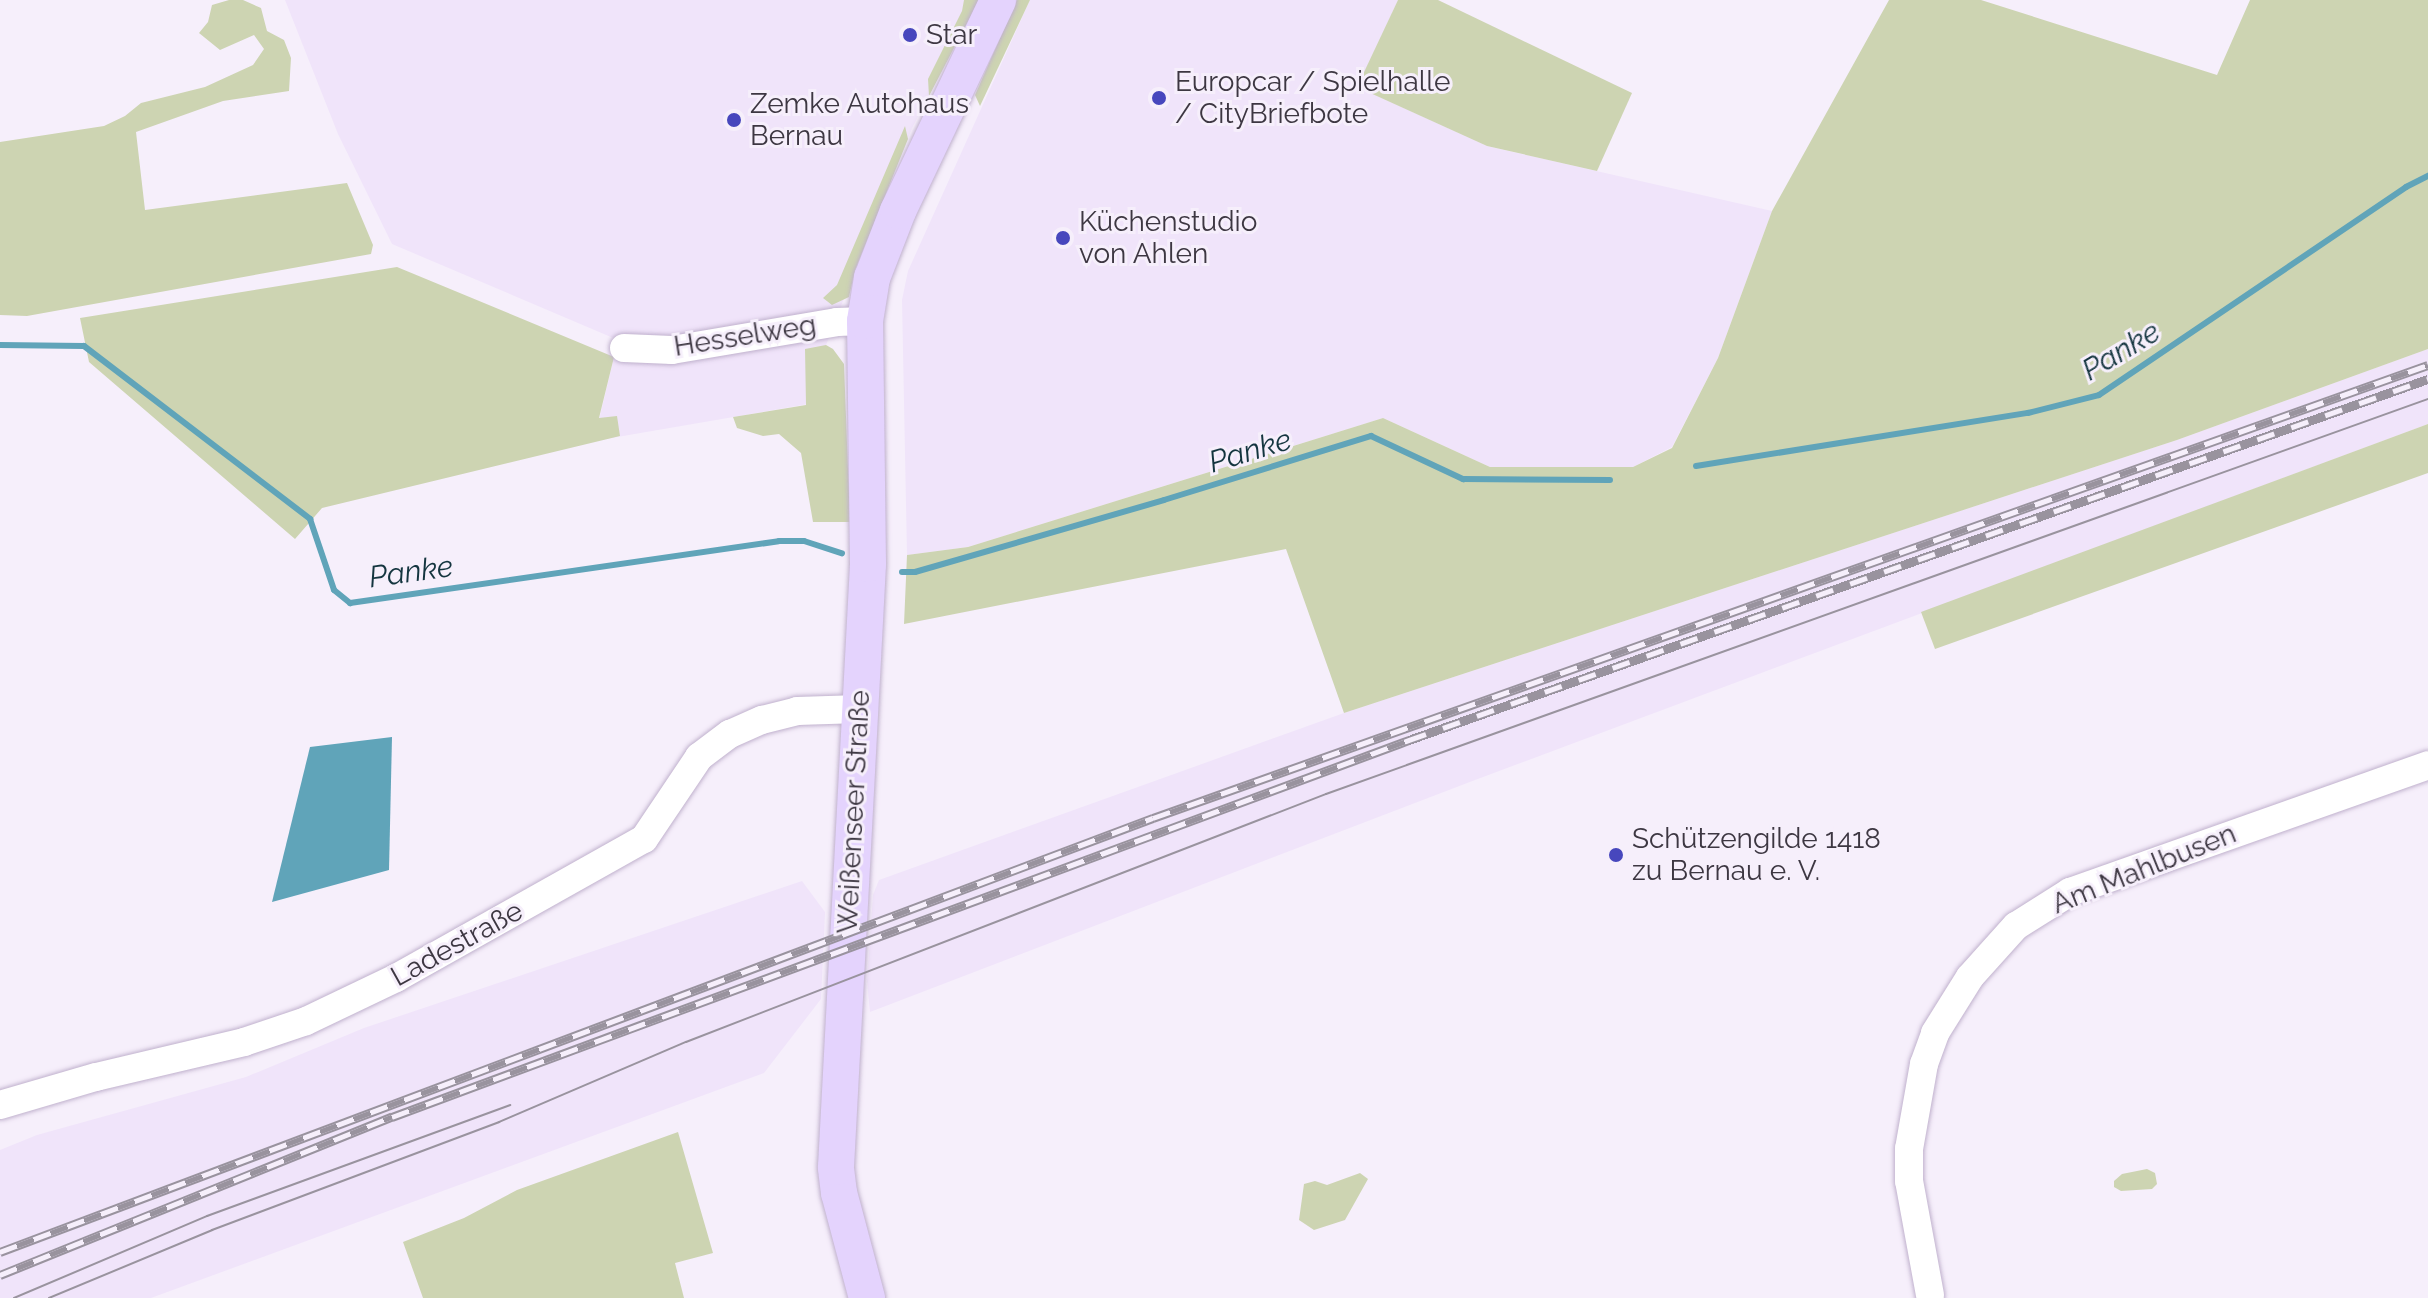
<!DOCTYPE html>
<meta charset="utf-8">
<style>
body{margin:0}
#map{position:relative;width:2428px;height:1298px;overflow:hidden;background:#f6effb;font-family:Raleway,sans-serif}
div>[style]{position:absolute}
.built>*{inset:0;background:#f0e4fa}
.green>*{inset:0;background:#cdd4b2}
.water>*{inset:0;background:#60a4b9}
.stream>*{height:6px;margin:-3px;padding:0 3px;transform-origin:3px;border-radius:3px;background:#60a4b9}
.roads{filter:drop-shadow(0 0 2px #c0b1cd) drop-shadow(0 0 2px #c0b1cd)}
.minor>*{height:28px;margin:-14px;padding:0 14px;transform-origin:14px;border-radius:14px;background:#fff}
.major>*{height:36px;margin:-18px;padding:0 18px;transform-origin:18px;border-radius:18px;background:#e4d3fd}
.tram>*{height:2px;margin:-1px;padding:0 1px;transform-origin:1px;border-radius:1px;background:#99939e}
.rail>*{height:9px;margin-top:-4.5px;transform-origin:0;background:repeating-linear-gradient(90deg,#f6effb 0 18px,#99939e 0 36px);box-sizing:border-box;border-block:2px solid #99939e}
.dots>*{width:22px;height:22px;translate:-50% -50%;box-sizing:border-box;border:4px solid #f6effb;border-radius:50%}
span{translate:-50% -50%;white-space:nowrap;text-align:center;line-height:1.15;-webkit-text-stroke:6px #f6effb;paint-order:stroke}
.poi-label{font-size:28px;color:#3d3742}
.left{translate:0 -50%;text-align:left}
.street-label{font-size:28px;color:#3d3742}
.water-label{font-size:30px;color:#14353f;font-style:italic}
</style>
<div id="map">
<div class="built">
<div style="clip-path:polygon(285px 0,979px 0,912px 128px,855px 270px,826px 345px,820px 402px,594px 441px,618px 340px,392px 244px,338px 134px)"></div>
<div style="clip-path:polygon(1030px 0,1398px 0,1358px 87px,1487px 146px,1772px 211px,1718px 358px,1672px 447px,1633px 467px,1490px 467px,1383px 418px,968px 547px,907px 555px,902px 300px,908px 271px)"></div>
<div style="clip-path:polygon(2428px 349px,2428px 424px,1475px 780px,870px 1012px,867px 982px,873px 895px,879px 880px,1344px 713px,2177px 440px)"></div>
<div style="clip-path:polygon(802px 881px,825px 912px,821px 999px,764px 1073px,151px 1298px,0 1298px,0 1150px,37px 1135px,246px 1077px,364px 1028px)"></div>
</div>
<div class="green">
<div style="clip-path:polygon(229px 0,243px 0,261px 8px,267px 31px,284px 40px,291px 58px,289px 91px,223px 101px,136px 132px,145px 210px,347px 183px,373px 245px,371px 254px,27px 316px,0 315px,0 142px,104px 126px,125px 116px,141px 103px,205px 87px,253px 65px,264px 49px,254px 35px,220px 50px,199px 33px,208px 22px,212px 5px)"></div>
<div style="clip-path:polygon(964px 0,979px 0,929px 96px,928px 79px,962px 11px)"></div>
<div style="clip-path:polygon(1017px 0,1030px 0,980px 106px,975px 95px)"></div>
<div style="clip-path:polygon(1398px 0,1438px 0,1632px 93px,1597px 171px,1487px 146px,1357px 87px)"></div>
<div style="clip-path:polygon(1889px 0,1981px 0,2217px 75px,2250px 0,2428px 0,2428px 349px,2177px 440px,1344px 713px,1286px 549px,904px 624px,907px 555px,968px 547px,1383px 418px,1490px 467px,1633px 467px,1672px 448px,1718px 358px,1772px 211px)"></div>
<div style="clip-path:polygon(905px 126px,908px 139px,855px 270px,849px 297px,832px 305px,823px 298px,837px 285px)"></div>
<div style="clip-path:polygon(397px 267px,614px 357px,599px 418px,617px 416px,620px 436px,322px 508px,295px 539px,89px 362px,80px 318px)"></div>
<div style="clip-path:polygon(826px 345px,833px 349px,844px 364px,850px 522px,813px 522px,801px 453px,779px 434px,763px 436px,737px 428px,733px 417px,806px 405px,805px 349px)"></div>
<div style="clip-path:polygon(2428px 424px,2428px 473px,1935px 649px,1921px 612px)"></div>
<div style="clip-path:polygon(678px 1132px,713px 1253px,675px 1263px,684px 1298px,423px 1298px,403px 1242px,464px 1218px,517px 1190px)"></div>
<div style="clip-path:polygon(2147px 1169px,2155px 1173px,2157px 1184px,2152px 1189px,2121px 1191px,2114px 1187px,2114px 1181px,2122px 1174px)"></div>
<div style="clip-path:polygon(1360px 1173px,1368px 1179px,1345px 1220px,1314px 1230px,1299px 1220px,1304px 1184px,1315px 1181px,1327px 1185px)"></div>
</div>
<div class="water">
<div style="clip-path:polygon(392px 737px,389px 870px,272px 902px,310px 747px)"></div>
</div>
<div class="stream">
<div style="left:0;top:345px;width:84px;rotate:0.7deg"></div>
<div style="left:84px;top:346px;width:285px;rotate:37.4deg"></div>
<div style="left:310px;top:519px;width:75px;rotate:71.3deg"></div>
<div style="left:334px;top:590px;width:21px;rotate:39deg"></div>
<div style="left:350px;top:603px;width:433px;rotate:-8.2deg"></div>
<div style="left:779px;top:541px;width:25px"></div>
<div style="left:804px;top:541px;width:40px;rotate:18deg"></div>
<div style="left:1696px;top:466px;width:336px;rotate:-9.1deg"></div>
<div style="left:2028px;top:413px;width:73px;rotate:-14.2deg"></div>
<div style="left:2099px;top:395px;width:371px;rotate:-34.1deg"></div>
<div style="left:2406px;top:187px;width:25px;rotate:-27deg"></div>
<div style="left:902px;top:572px;width:13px"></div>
<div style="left:915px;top:572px;width:259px;rotate:-16.1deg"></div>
<div style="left:1164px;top:500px;width:217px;rotate:-17.2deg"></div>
<div style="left:1371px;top:436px;width:102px;rotate:25.1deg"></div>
<div style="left:1463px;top:479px;width:147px;rotate:0.4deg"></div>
</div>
<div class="roads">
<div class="minor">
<div style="left:624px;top:348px;width:48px;rotate:2.4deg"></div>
<div style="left:672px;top:350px;width:167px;rotate:-9.6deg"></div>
<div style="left:837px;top:322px;width:28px;rotate:-2deg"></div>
<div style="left:0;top:1105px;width:100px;rotate:-16.3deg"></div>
<div style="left:96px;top:1077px;width:152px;rotate:-13.3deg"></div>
<div style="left:244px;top:1042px;width:65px;rotate:-18.7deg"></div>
<div style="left:306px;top:1021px;width:100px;rotate:-25.5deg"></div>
<div style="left:396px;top:978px;width:284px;rotate:-29.3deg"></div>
<div style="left:644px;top:839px;width:99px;rotate:-56.1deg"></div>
<div style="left:699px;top:757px;width:39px;rotate:-37deg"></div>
<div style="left:730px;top:734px;width:35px;rotate:-24deg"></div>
<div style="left:762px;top:720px;width:36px;rotate:-14deg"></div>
<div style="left:797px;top:711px;width:63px;rotate:-1.8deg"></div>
<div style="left:1930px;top:1295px;width:116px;rotate:-100.4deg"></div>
<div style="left:1909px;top:1181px;width:32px;rotate:-90deg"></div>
<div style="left:1909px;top:1149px;width:86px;rotate:-80deg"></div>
<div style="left:1924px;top:1064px;width:33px;rotate:-70deg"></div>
<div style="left:1935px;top:1033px;width:66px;rotate:-58deg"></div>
<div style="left:1970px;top:977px;width:69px;rotate:-48deg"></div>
<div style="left:2016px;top:926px;width:64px;rotate:-32.2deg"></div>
<div style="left:2070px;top:892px;width:380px;rotate:-19.5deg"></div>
</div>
<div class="major">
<div style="left:867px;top:1298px;width:109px;rotate:-104.9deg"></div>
<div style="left:839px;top:1193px;width:26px;rotate:-97deg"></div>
<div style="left:836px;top:1167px;width:604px;rotate:-86.96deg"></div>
<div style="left:868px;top:564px;width:243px;rotate:-90.7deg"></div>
<div style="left:865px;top:321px;width:44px;rotate:-80.8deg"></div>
<div style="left:872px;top:278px;width:72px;rotate:-68.8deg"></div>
<div style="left:898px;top:211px;width:233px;rotate:-64.6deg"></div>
</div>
</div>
<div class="tram">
<div style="left:14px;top:1298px;width:210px;rotate:-23deg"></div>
<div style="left:207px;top:1216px;width:323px;rotate:-20.1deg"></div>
<div style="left:49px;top:1298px;width:177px;rotate:-22.6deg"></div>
<div style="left:212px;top:1230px;width:307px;rotate:-20.6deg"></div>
<div style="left:499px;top:1122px;width:203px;rotate:-23.2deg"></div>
<div style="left:686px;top:1042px;width:686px;rotate:-21.18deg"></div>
<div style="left:1326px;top:794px;width:1171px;rotate:-19.72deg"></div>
</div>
<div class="rail">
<div style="left:0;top:1252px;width:1232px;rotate:-20.63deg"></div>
<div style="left:1153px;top:818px;width:1353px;rotate:-19.56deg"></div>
<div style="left:0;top:1275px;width:423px;rotate:-22deg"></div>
<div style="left:392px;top:1117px;width:1085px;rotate:-20.34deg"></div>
<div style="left:1409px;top:740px;width:1081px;rotate:-19.51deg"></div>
</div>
<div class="dots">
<div style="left:910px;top:35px;background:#4747bd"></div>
<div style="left:1159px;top:98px;background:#4747bd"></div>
<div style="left:734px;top:120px;background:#4747bd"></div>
<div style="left:1063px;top:238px;background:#4747bd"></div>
<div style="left:1616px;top:855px;background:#4747bd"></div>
</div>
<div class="poi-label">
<span class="left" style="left:926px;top:35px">Star</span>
<span class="left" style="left:1175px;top:98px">Europcar / Spielhalle<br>/ CityBriefbote</span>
<span class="left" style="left:750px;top:120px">Zemke Autohaus<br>Bernau</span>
<span class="left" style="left:1079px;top:238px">Küchenstudio<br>von Ahlen</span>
<span class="left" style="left:1632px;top:855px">Schützengilde 1418<br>zu Bernau e. V.</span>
</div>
<div class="street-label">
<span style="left:745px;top:336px;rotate:-9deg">Hesselweg</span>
<span style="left:854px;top:812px;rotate:-87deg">Weißenseer Straße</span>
<span style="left:2144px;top:869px;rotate:-22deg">Am Mahlbusen</span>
<span style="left:457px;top:944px;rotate:-29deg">Ladestraße</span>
</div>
<div class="water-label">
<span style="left:2121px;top:351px;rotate:-31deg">Panke</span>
<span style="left:1250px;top:451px;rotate:-17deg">Panke</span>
<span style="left:411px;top:572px;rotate:-8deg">Panke</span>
</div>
</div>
